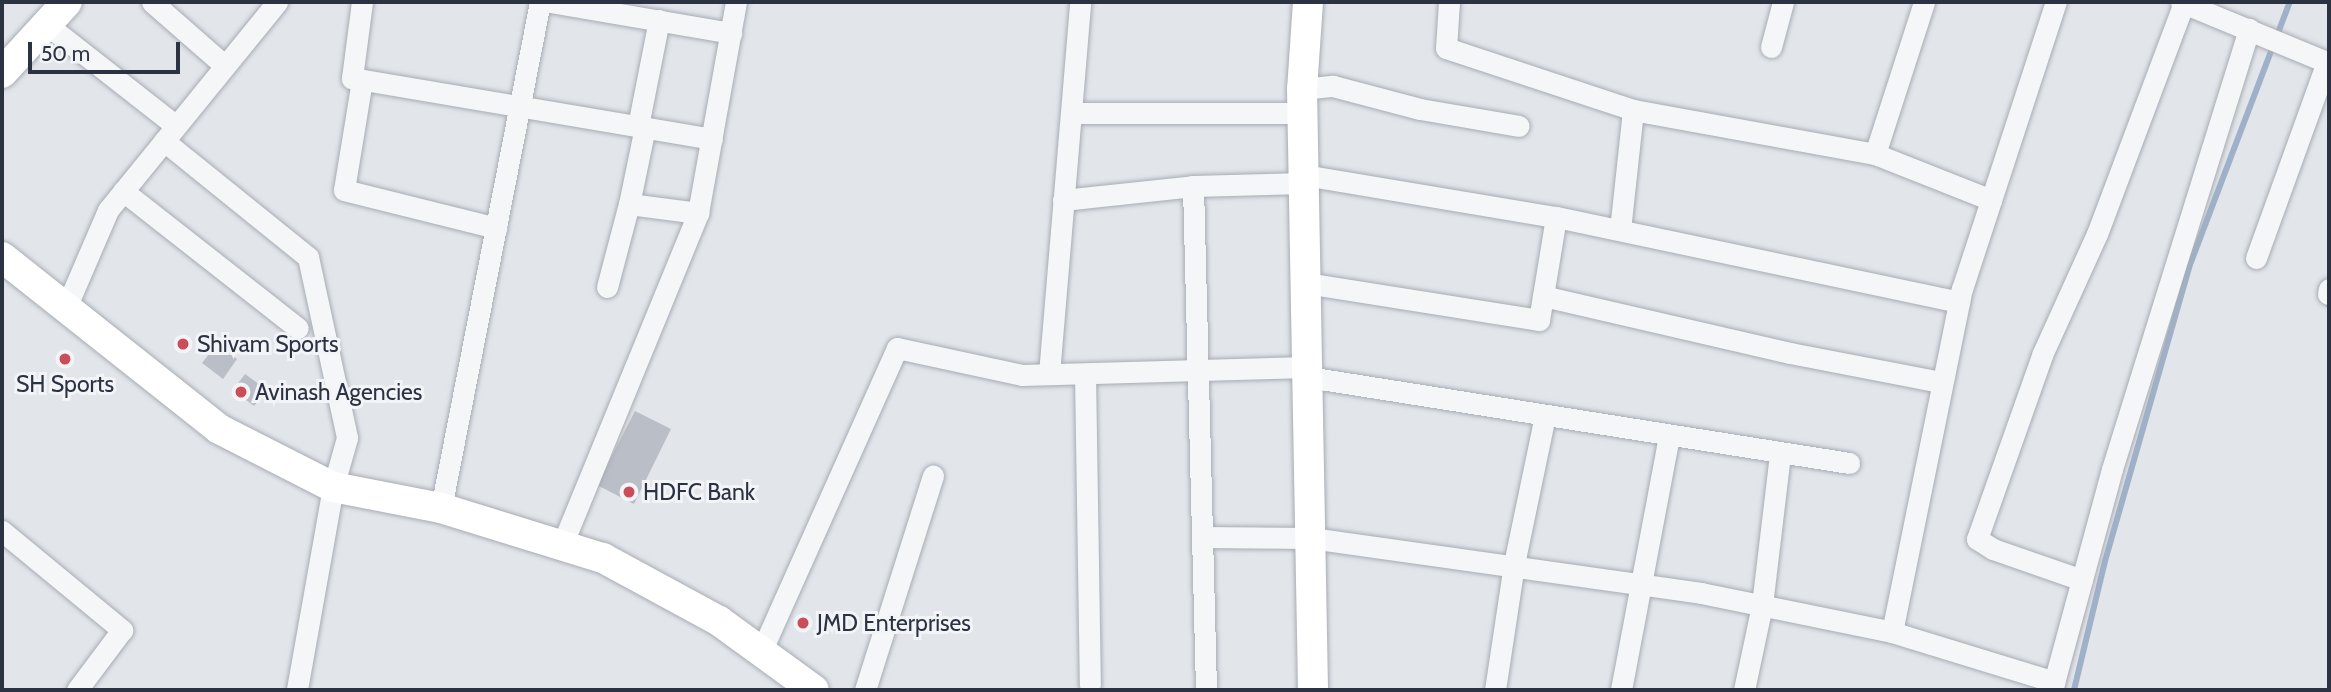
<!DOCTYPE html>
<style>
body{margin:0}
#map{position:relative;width:2331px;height:692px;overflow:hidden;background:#e2e5ea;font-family:Cabin,sans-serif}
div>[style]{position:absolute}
.stream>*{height:6px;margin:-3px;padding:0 3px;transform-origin:3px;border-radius:3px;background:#9fb1c8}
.building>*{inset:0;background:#babec7}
.roads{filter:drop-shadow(0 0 2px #a7acb4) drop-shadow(0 0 2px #a7acb4)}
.street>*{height:21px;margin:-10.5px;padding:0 10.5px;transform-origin:10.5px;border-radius:10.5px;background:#f5f6f8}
.secondary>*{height:30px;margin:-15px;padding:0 15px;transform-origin:15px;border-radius:15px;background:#fff}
.dots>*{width:19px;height:19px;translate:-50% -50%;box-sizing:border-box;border:4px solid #f2f4f7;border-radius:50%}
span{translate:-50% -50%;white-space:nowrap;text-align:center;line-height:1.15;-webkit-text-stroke:6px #f2f4f7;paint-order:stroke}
.poi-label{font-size:23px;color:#2b3241}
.left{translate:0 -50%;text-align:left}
.frame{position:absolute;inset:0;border:4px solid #2b3241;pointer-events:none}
.scale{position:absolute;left:28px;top:42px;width:152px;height:32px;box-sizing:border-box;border:4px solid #2b3241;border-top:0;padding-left:9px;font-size:21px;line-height:24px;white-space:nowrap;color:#2b3241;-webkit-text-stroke:5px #f2f4f7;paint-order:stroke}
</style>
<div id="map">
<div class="stream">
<div style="left:2329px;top:304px;width:1px;rotate:90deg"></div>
<div style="left:2074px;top:690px;width:133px;rotate:-76.5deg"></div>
<div style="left:2105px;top:561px;width:311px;rotate:-74deg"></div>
<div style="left:2191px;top:262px;width:278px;rotate:-69.2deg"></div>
</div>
<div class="building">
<div style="clip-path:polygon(217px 344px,237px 359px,223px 379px,202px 363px)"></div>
<div style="clip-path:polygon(245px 374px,267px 390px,254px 406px,233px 390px)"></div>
<div style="clip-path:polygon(635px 411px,671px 429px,634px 504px,597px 485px)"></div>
</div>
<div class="roads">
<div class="street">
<div style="left:152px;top:2px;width:97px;rotate:41.2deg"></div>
<div style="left:362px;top:2px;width:77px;rotate:97.5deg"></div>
<div style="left:352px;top:78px;width:365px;rotate:9.6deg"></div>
<div style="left:550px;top:2px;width:184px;rotate:9.7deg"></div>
<div style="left:1449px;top:2px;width:46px;rotate:93.7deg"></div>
<div style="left:1446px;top:48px;width:197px;rotate:18.3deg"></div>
<div style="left:1633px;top:110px;width:246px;rotate:10.3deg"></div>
<div style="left:1875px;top:154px;width:125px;rotate:21.6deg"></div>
<div style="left:2181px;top:2px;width:160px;rotate:22.4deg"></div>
<div style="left:46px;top:24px;width:165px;rotate:38.1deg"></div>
<div style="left:1771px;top:47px;width:47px;rotate:-75.1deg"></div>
<div style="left:362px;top:80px;width:111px;rotate:99.3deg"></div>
<div style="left:344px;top:190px;width:157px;rotate:14deg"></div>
<div style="left:1302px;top:89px;width:31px;rotate:-6deg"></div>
<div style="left:1333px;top:86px;width:90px;rotate:14.8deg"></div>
<div style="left:1420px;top:109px;width:100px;rotate:9.7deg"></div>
<div style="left:1072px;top:113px;width:230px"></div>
<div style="left:638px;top:126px;width:108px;rotate:-78.8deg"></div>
<div style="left:645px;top:127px;width:79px;rotate:101.7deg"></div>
<div style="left:629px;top:204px;width:70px;rotate:7.4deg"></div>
<div style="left:164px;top:141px;width:185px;rotate:38.9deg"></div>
<div style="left:308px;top:257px;width:185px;rotate:77.8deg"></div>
<div style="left:347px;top:438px;width:51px;rotate:105.9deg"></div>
<div style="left:333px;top:487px;width:206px;rotate:100.1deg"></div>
<div style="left:1875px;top:154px;width:160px;rotate:-72.1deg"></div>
<div style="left:1304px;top:175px;width:255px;rotate:9.5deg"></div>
<div style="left:1556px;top:217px;width:412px;rotate:11.9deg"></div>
<div style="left:1193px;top:186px;width:504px;rotate:88.52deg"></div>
<div style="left:123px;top:191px;width:222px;rotate:38.1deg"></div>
<div style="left:1063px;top:200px;width:131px;rotate:-6.1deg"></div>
<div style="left:1193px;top:186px;width:111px;rotate:-1.5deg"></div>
<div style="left:1620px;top:230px;width:121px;rotate:-83.8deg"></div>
<div style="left:2256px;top:258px;width:208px;rotate:-70.1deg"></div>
<div style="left:1306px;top:283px;width:236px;rotate:9deg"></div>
<div style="left:1539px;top:320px;width:104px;rotate:-80.6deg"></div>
<div style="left:607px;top:287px;width:86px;rotate:-75.2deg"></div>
<div style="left:2328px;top:294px;width:5px;rotate:-79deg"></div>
<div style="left:1543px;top:296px;width:253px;rotate:13deg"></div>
<div style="left:1790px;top:353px;width:154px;rotate:10.9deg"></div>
<div style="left:65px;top:310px;width:109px;rotate:-66.7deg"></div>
<div style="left:108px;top:210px;width:268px;rotate:-50.9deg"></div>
<div style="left:1049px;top:374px;width:373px;rotate:-85.2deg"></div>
<div style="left:1085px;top:374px;width:311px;rotate:89.1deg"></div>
<div style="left:1308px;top:377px;width:548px;rotate:9.03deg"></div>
<div style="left:441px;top:508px;width:516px;rotate:-78.93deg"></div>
<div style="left:2px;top:531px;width:156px;rotate:39.5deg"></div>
<div style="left:122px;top:630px;width:75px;rotate:126.9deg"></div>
<div style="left:1202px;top:537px;width:109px;rotate:0.5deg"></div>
<div style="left:1311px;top:538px;width:394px;rotate:8deg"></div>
<div style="left:1701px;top:593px;width:195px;rotate:11.5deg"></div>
<div style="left:1892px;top:632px;width:170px;rotate:17.1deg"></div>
<div style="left:562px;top:545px;width:359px;rotate:-67.7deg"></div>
<div style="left:698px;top:213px;width:214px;rotate:-79.8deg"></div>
<div style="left:2082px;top:580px;width:94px;rotate:-160.8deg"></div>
<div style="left:1993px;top:549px;width:19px;rotate:-148deg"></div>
<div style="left:1977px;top:539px;width:195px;rotate:-70.5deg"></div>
<div style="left:2042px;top:355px;width:133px;rotate:-65.6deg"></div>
<div style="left:2097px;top:234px;width:248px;rotate:-69.4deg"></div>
<div style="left:1892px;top:632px;width:350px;rotate:-78.5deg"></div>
<div style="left:1962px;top:289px;width:302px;rotate:-71.9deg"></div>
<div style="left:761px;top:652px;width:333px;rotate:-65.9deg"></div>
<div style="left:897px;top:348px;width:128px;rotate:12.2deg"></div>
<div style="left:1022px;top:375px;width:285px;rotate:-1.6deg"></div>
<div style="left:865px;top:690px;width:225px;rotate:-72.4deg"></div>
<div style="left:1495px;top:690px;width:127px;rotate:-81.4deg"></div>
<div style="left:1514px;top:564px;width:151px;rotate:-78.2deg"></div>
<div style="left:1621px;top:690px;width:258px;rotate:-79.3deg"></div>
<div style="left:1744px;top:690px;width:87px;rotate:-78deg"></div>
<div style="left:1762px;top:605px;width:153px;rotate:-83.2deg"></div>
<div style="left:2052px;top:690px;width:229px;rotate:-74.8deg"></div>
<div style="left:2112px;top:469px;width:461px;rotate:-72.7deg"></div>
</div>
<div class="secondary">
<div style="left:1308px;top:2px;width:87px;rotate:93.9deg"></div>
<div style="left:1302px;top:89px;width:601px;rotate:88.95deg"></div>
<div style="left:2px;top:73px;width:96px;rotate:-47.5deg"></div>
<div style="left:2px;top:257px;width:277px;rotate:38.4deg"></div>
<div style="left:219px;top:429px;width:128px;rotate:27deg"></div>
<div style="left:333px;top:487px;width:110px;rotate:11deg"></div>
<div style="left:441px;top:508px;width:170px;rotate:17.2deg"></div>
<div style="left:603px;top:558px;width:132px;rotate:28.5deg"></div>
<div style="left:719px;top:621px;width:117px;rotate:36deg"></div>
</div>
</div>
<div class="dots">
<div style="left:183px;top:344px;background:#c94e59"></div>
<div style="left:65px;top:359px;background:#c94e59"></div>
<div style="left:241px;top:392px;background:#c94e59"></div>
<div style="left:629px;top:492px;background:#c94e59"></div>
<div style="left:803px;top:623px;background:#c94e59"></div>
</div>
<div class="poi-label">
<span class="left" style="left:197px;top:344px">Shivam Sports</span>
<span style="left:65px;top:384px">SH Sports</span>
<span class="left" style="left:255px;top:392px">Avinash Agencies</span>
<span class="left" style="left:643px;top:492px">HDFC Bank</span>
<span class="left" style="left:817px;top:623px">JMD Enterprises</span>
</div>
<div class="frame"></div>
<div class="scale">50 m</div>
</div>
